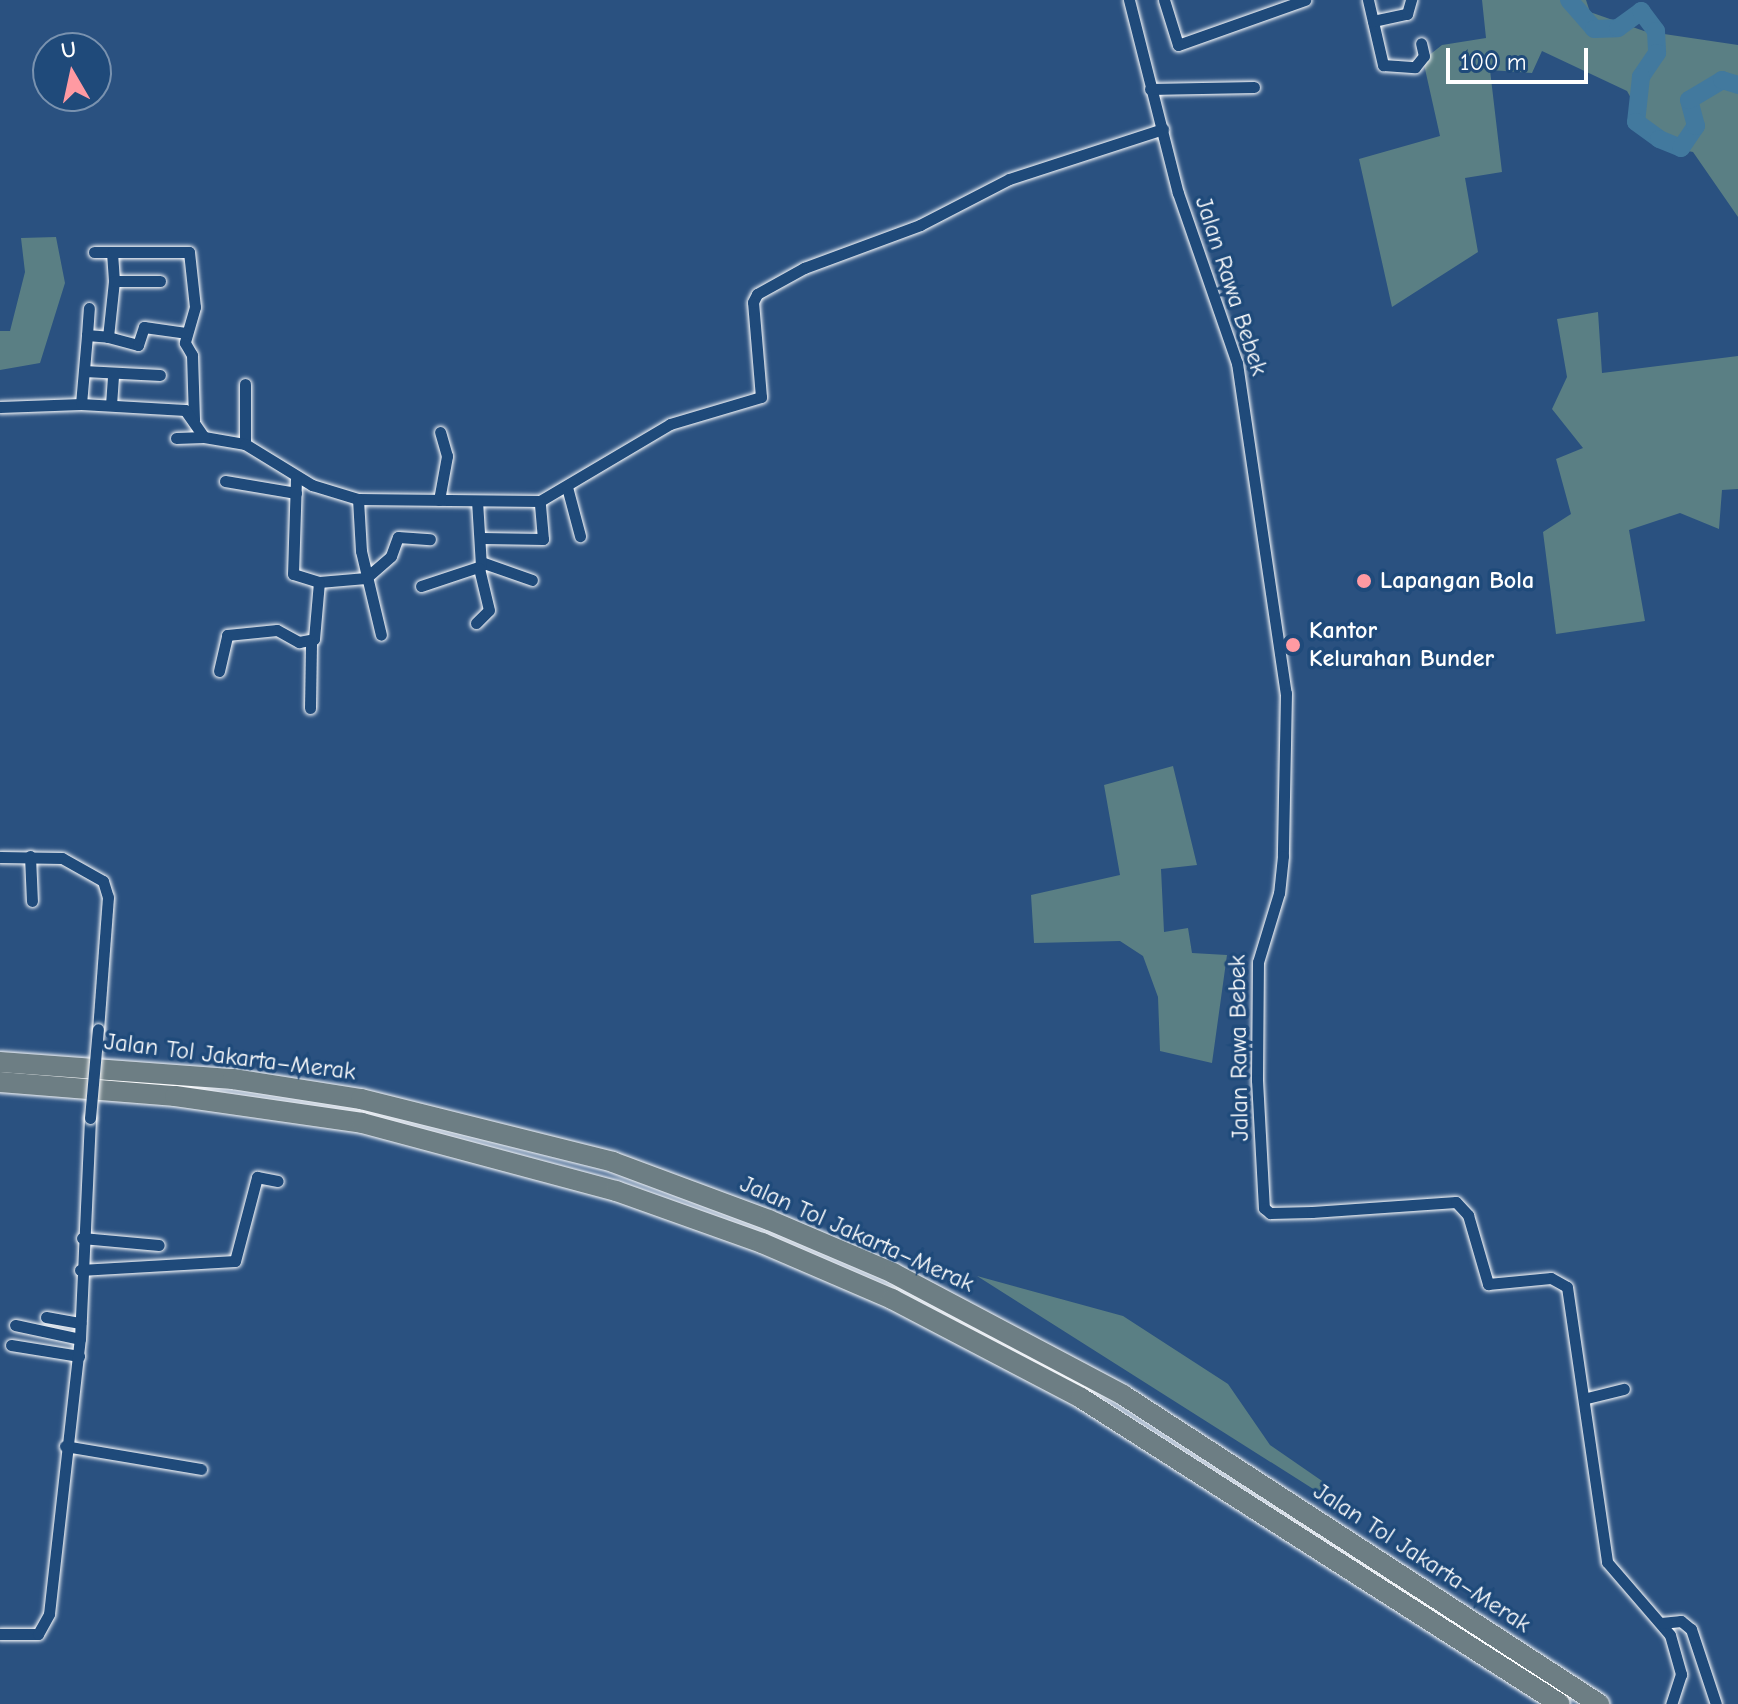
<!DOCTYPE html>
<meta charset="utf-8">
<style>
body{margin:0}
#map{position:relative;width:1738px;height:1704px;overflow:hidden;background:#2a5180;font-family:"Comic Neue",sans-serif}
div>[style]{position:absolute}
.green>*{inset:0;background:#5a7f84}
.river>*{height:18px;margin:-9px;padding:0 9px;transform-origin:9px;border-radius:9px;background:#42799e}
.roads{filter:drop-shadow(0 0 2px #fff) drop-shadow(0 0 2px #fff)}
.minor>*{height:11px;margin:-5.5px;padding:0 5.5px;transform-origin:5.5px;border-radius:5.5px;background:#1f4a7a}
.motorway>*{height:20px;margin:-10px;padding:0 10px;transform-origin:10px;border-radius:10px;background:#6d7e84}
.bridges{filter:drop-shadow(0 0 2px #fff) drop-shadow(0 0 2px #fff)}
.minor-bridge>*{height:11px;margin:-5.5px;padding:0 5.5px;transform-origin:5.5px;border-radius:5.5px;background:#1f4a7a}
.dots>*{width:22px;height:22px;translate:-50% -50%;box-sizing:border-box;border:4px solid #1f4a7a;border-radius:50%}
span{translate:-50% -50%;white-space:nowrap;text-align:center;line-height:1.15;-webkit-text-stroke:7px #1f4a7a;paint-order:stroke}
.street-label{font-size:24px;color:#fff}
.poi-label{font-size:24px;color:#fff;font-weight:700}
.left{translate:0 -50%;text-align:left}
.north{position:absolute;left:32px;top:32px;width:80px;height:80px;box-sizing:border-box;background:#1f4a7a;border:2px solid #7992af;border-radius:50%;rotate:351deg;font-size:22px;font-weight:700;line-height:32px;text-align:center;color:#fff}
.north::after{content:'';display:block;margin:auto;width:28px;height:36px;background:#ff9aa2;clip-path:polygon(50% 0,100% 100%,50% 72%,0 100%)}
.scale{position:absolute;left:1446px;top:48px;width:142px;height:36px;box-sizing:border-box;border:4px solid #fff;border-top:0;padding-left:10px;font-size:24px;line-height:28px;white-space:nowrap;color:#fff;-webkit-text-stroke:6px #1f4a7a;paint-order:stroke}
</style>
<div id="map">
<div class="green">
<div style="clip-path:polygon(1482px 0,1586px 0,1590px 12px,1644px 31px,1738px 45px,1738px 217px,1693px 152px,1657px 145px,1627px 91px,1542px 51px,1532px 73px,1490px 70px,1502px 172px,1465px 178px,1478px 252px,1392px 307px,1359px 159px,1440px 136px,1423px 60px,1442px 45px,1486px 38px)"></div>
<div style="clip-path:polygon(56px 237px,65px 283px,40px 363px,0 370px,0 331px,10px 331px,25px 272px,21px 238px)"></div>
<div style="clip-path:polygon(1598px 312px,1602px 373px,1738px 356px,1738px 489px,1722px 490px,1719px 529px,1680px 513px,1629px 530px,1645px 621px,1556px 634px,1543px 532px,1571px 514px,1556px 459px,1583px 448px,1552px 409px,1567px 377px,1557px 319px)"></div>
<div style="clip-path:polygon(1173px 766px,1197px 865px,1161px 869px,1164px 932px,1188px 928px,1192px 953px,1227px 955px,1212px 1063px,1160px 1051px,1158px 997px,1143px 956px,1120px 941px,1034px 943px,1031px 895px,1120px 875px,1104px 785px)"></div>
<div style="clip-path:polygon(977px 1276px,1123px 1316px,1228px 1384px,1270px 1445px,1325px 1483px,1329px 1499px)"></div>
</div>
<div class="river">
<div style="left:1569px;top:0;width:38px;rotate:49deg"></div>
<div style="left:1594px;top:29px;width:24px;rotate:-2deg"></div>
<div style="left:1618px;top:28px;width:29px;rotate:-36deg"></div>
<div style="left:1641px;top:11px;width:25px;rotate:53deg"></div>
<div style="left:1656px;top:31px;width:22px;rotate:87deg"></div>
<div style="left:1657px;top:53px;width:29px;rotate:124deg"></div>
<div style="left:1641px;top:77px;width:45px;rotate:96.3deg"></div>
<div style="left:1636px;top:122px;width:29px;rotate:36deg"></div>
<div style="left:1659px;top:139px;width:24px;rotate:22deg"></div>
<div style="left:1681px;top:148px;width:27px;rotate:-56deg"></div>
<div style="left:1696px;top:126px;width:27px;rotate:-105deg"></div>
<div style="left:1689px;top:100px;width:39px;rotate:-31deg"></div>
<div style="left:1722px;top:80px;width:17px;rotate:17deg"></div>
</div>
<div class="roads">
<div class="minor">
<div style="left:1129px;top:0;width:199px;rotate:75.8deg"></div>
<div style="left:1178px;top:193px;width:180px;rotate:70.9deg"></div>
<div style="left:1237px;top:363px;width:334px;rotate:81.6deg"></div>
<div style="left:1286px;top:693px;width:163px;rotate:91.1deg"></div>
<div style="left:1283px;top:856px;width:37px;rotate:96deg"></div>
<div style="left:1279px;top:893px;width:72px;rotate:106.9deg"></div>
<div style="left:1258px;top:962px;width:118px;rotate:90.5deg"></div>
<div style="left:1257px;top:1080px;width:128px;rotate:86.9deg"></div>
<div style="left:1264px;top:1208px;width:8px;rotate:40deg"></div>
<div style="left:1270px;top:1213px;width:42px;rotate:-1.4deg"></div>
<div style="left:1312px;top:1212px;width:144px;rotate:-4deg"></div>
<div style="left:1456px;top:1202px;width:18px;rotate:47deg"></div>
<div style="left:1468px;top:1215px;width:72px;rotate:73.8deg"></div>
<div style="left:1488px;top:1284px;width:63px;rotate:-5.4deg"></div>
<div style="left:1551px;top:1278px;width:18px;rotate:29deg"></div>
<div style="left:1567px;top:1287px;width:278px;rotate:81.7deg"></div>
<div style="left:1607px;top:1562px;width:96px;rotate:49.2deg"></div>
<div style="left:1670px;top:1635px;width:41px;rotate:74.2deg"></div>
<div style="left:1681px;top:1674px;width:32px;rotate:108deg"></div>
<div style="left:1164px;top:0;width:47px;rotate:72.7deg"></div>
<div style="left:1178px;top:45px;width:135px;rotate:-19.5deg"></div>
<div style="left:1368px;top:0;width:67px;rotate:77deg"></div>
<div style="left:1383px;top:65px;width:32px;rotate:4deg"></div>
<div style="left:1415px;top:67px;width:14px;rotate:-51deg"></div>
<div style="left:1424px;top:56px;width:13px;rotate:-103deg"></div>
<div style="left:1373px;top:21px;width:35px;rotate:-12deg"></div>
<div style="left:1407px;top:14px;width:15px;rotate:-74deg"></div>
<div style="left:1150px;top:89px;width:104px;rotate:-1.1deg"></div>
<div style="left:94px;top:252px;width:18px"></div>
<div style="left:114px;top:281px;width:29px;rotate:-94deg"></div>
<div style="left:112px;top:252px;width:77px"></div>
<div style="left:189px;top:252px;width:55px;rotate:83.8deg"></div>
<div style="left:195px;top:307px;width:37px;rotate:106deg"></div>
<div style="left:185px;top:343px;width:14px;rotate:60deg"></div>
<div style="left:192px;top:355px;width:65px;rotate:88.2deg"></div>
<div style="left:87px;top:335px;width:27px;rotate:-86deg"></div>
<div style="left:108px;top:337px;width:31px;rotate:15deg"></div>
<div style="left:138px;top:345px;width:19px;rotate:-72deg"></div>
<div style="left:144px;top:327px;width:42px;rotate:8.1deg"></div>
<div style="left:84px;top:371px;width:76px;rotate:3deg"></div>
<div style="left:245px;top:384px;width:60px;rotate:90deg"></div>
<div style="left:81px;top:404px;width:69px;rotate:-85deg"></div>
<div style="left:87px;top:335px;width:21px;rotate:5deg"></div>
<div style="left:108px;top:337px;width:56px;rotate:-83.9deg"></div>
<div style="left:114px;top:281px;width:46px"></div>
<div style="left:111px;top:405px;width:32px;rotate:-86deg"></div>
<div style="left:0;top:407px;width:81px;rotate:-2.1deg"></div>
<div style="left:81px;top:404px;width:104px;rotate:3.3deg"></div>
<div style="left:185px;top:410px;width:33px;rotate:55deg"></div>
<div style="left:204px;top:437px;width:42px;rotate:9.7deg"></div>
<div style="left:245px;top:444px;width:79px;rotate:31.5deg"></div>
<div style="left:312px;top:485px;width:48px;rotate:16.9deg"></div>
<div style="left:358px;top:499px;width:182px;rotate:0.6deg"></div>
<div style="left:540px;top:501px;width:151px;rotate:-30.6deg"></div>
<div style="left:670px;top:424px;width:95px;rotate:-16.5deg"></div>
<div style="left:761px;top:397px;width:95px;rotate:-94.8deg"></div>
<div style="left:753px;top:302px;width:9px;rotate:-63deg"></div>
<div style="left:757px;top:294px;width:54px;rotate:-29deg"></div>
<div style="left:804px;top:268px;width:124px;rotate:-20.3deg"></div>
<div style="left:920px;top:225px;width:100px;rotate:-27.3deg"></div>
<div style="left:1009px;top:179px;width:162px;rotate:-18deg"></div>
<div style="left:176px;top:438px;width:28px;rotate:-2deg"></div>
<div style="left:225px;top:481px;width:72px;rotate:9.6deg"></div>
<div style="left:567px;top:487px;width:51px;rotate:75.1deg"></div>
<div style="left:358px;top:499px;width:52px;rotate:86.7deg"></div>
<div style="left:361px;top:551px;width:86px;rotate:76.6deg"></div>
<div style="left:439px;top:500px;width:45px;rotate:-79.7deg"></div>
<div style="left:447px;top:456px;width:25px;rotate:-106deg"></div>
<div style="left:482px;top:538px;width:61px;rotate:0.9deg"></div>
<div style="left:543px;top:539px;width:38px;rotate:-95deg"></div>
<div style="left:481px;top:562px;width:54px;rotate:19.4deg"></div>
<div style="left:319px;top:582px;width:47px;rotate:-4.9deg"></div>
<div style="left:366px;top:578px;width:33px;rotate:-41deg"></div>
<div style="left:391px;top:556px;width:20px;rotate:-70deg"></div>
<div style="left:398px;top:537px;width:32px;rotate:4deg"></div>
<div style="left:421px;top:586px;width:63px;rotate:-18.4deg"></div>
<div style="left:481px;top:566px;width:65px;rotate:-93.5deg"></div>
<div style="left:476px;top:623px;width:18px;rotate:-45deg"></div>
<div style="left:489px;top:610px;width:43px;rotate:-103.4deg"></div>
<div style="left:219px;top:671px;width:37px;rotate:-77deg"></div>
<div style="left:227px;top:635px;width:50px;rotate:-5.7deg"></div>
<div style="left:277px;top:630px;width:25px;rotate:29deg"></div>
<div style="left:299px;top:642px;width:15px;rotate:-11deg"></div>
<div style="left:314px;top:639px;width:57px;rotate:-85deg"></div>
<div style="left:319px;top:582px;width:27px;rotate:-163deg"></div>
<div style="left:293px;top:574px;width:96px;rotate:-88.2deg"></div>
<div style="left:310px;top:708px;width:66px;rotate:-89.1deg"></div>
<div style="left:30px;top:856px;width:45px;rotate:87.5deg"></div>
<div style="left:0;top:857px;width:62px;rotate:0.9deg"></div>
<div style="left:62px;top:858px;width:47px;rotate:29.3deg"></div>
<div style="left:103px;top:881px;width:17px;rotate:73deg"></div>
<div style="left:108px;top:897px;width:132px;rotate:94.3deg"></div>
<div style="left:82px;top:1238px;width:77px;rotate:5.2deg"></div>
<div style="left:80px;top:1270px;width:155px;rotate:-3.3deg"></div>
<div style="left:235px;top:1261px;width:87px;rotate:-75.3deg"></div>
<div style="left:257px;top:1177px;width:21px;rotate:11deg"></div>
<div style="left:46px;top:1317px;width:35px;rotate:10deg"></div>
<div style="left:15px;top:1325px;width:66px;rotate:12.2deg"></div>
<div style="left:11px;top:1345px;width:69px;rotate:9.2deg"></div>
<div style="left:1587px;top:1398px;width:38px;rotate:-14deg"></div>
<div style="left:65px;top:1446px;width:138px;rotate:9.6deg"></div>
<div style="left:1661px;top:1623px;width:20px;rotate:-6deg"></div>
<div style="left:1681px;top:1621px;width:13px;rotate:39deg"></div>
<div style="left:1691px;top:1629px;width:79px;rotate:71.6deg"></div>
<div style="left:0;top:1634px;width:38px"></div>
<div style="left:38px;top:1634px;width:23px;rotate:-61deg"></div>
<div style="left:49px;top:1614px;width:277px;rotate:-83.6deg"></div>
<div style="left:80px;top:1339px;width:221px;rotate:-87.4deg"></div>
</div>
<div class="motorway">
<div style="left:0;top:1062px;width:234px;rotate:4.2deg"></div>
<div style="left:233px;top:1079px;width:130px;rotate:8.9deg"></div>
<div style="left:361px;top:1099px;width:260px;rotate:14deg"></div>
<div style="left:613px;top:1162px;width:166px;rotate:20.4deg"></div>
<div style="left:769px;top:1220px;width:135px;rotate:23.1deg"></div>
<div style="left:893px;top:1273px;width:260px;rotate:27.9deg"></div>
<div style="left:1123px;top:1395px;width:568px;rotate:32.99deg"></div>
<div style="left:0;top:1082px;width:176px;rotate:4.6deg"></div>
<div style="left:175px;top:1096px;width:189px;rotate:8.2deg"></div>
<div style="left:362px;top:1123px;width:263px;rotate:15deg"></div>
<div style="left:616px;top:1191px;width:155px;rotate:19.6deg"></div>
<div style="left:762px;top:1243px;width:142px;rotate:23.3deg"></div>
<div style="left:892px;top:1299px;width:213px;rotate:27.6deg"></div>
<div style="left:1081px;top:1398px;width:568px;rotate:32.57deg"></div>
</div>
</div>
<div class="bridges">
<div class="minor-bridge">
<div style="left:90px;top:1118px;width:89px;rotate:-84.9deg"></div>
</div>
</div>
<div class="dots">
<div style="left:1364px;top:581px;background:#ff9aa2"></div>
<div style="left:1293px;top:645px;background:#ff9aa2"></div>
</div>
<div class="street-label">
<span style="left:1231px;top:286px;rotate:72deg">Jalan Rawa Bebek</span>
<span style="left:1239px;top:1048px;rotate:-91deg">Jalan Rawa Bebek</span>
<span style="left:230px;top:1057px;rotate:7deg">Jalan Tol Jakarta–Merak</span>
<span style="left:857px;top:1234px;rotate:24deg">Jalan Tol Jakarta–Merak</span>
<span style="left:1422px;top:1558px;rotate:33deg">Jalan Tol Jakarta–Merak</span>
</div>
<div class="poi-label">
<span class="left" style="left:1380px;top:581px">Lapangan Bola</span>
<span class="left" style="left:1309px;top:645px">Kantor<br>Kelurahan Bunder</span>
</div>
<div class="north">U</div>
<div class="scale">100 m</div>
</div>
